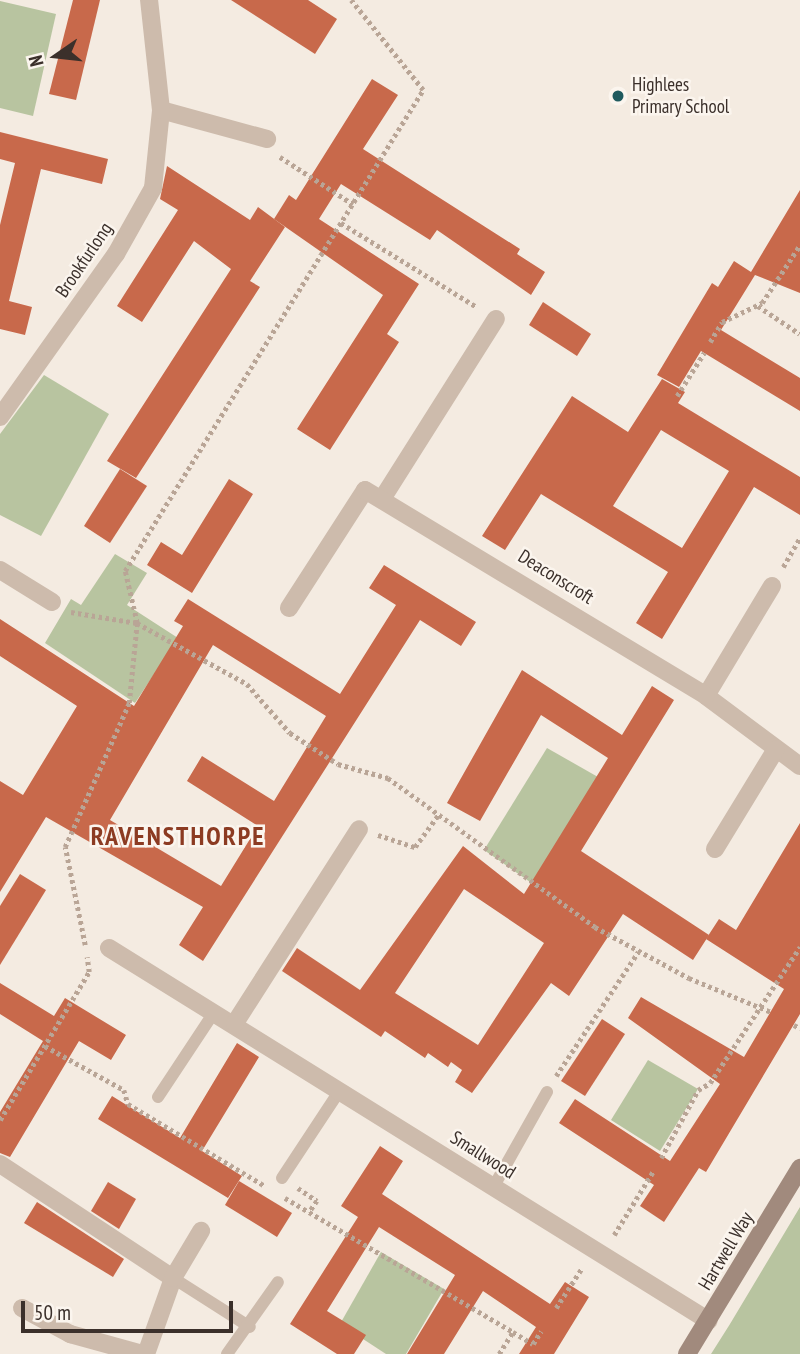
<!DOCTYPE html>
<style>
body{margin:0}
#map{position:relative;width:800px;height:1354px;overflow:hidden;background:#f4ebe1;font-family:"PT Sans Narrow",sans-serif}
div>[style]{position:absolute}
.green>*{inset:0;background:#b8c4a0}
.building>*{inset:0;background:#c8694b}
.path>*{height:4.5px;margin-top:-2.25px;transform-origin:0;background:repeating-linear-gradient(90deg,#b9a596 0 3.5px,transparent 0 7px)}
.lane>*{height:12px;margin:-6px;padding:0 6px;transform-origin:6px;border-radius:6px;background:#cdbbac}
.street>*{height:18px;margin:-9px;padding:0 9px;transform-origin:9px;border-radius:9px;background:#cdbbac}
.secondary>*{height:18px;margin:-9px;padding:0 9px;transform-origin:9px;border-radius:9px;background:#a18a7d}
.dots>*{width:19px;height:19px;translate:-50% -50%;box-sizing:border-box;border:4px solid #fbf5ee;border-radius:50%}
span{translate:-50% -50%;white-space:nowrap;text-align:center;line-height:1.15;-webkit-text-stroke:5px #fbf5ee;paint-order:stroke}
.poi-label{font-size:19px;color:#3b302b}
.left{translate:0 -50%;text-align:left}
.street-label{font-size:19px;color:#3b302b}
.district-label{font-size:26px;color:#8c3b22;font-weight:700;letter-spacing:2px}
.north{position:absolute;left:21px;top:21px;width:70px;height:70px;-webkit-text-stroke:5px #fbf5ee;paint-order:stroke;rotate:256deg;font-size:19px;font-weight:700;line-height:28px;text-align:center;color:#3b302b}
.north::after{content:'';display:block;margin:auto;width:24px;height:32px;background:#3b302b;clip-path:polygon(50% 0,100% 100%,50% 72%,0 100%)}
.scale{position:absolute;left:21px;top:1301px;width:212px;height:32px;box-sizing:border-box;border:4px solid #3b302b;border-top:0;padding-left:9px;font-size:21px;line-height:24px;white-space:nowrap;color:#3b302b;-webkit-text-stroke:5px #fbf5ee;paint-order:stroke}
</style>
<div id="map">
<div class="green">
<div style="clip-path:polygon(0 1px,56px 14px,33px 116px,0 108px)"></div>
<div style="clip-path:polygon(44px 375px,109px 414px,41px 536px,0 515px,0 434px)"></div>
<div style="clip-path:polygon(115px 554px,147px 573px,127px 605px,178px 638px,135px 703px,45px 643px,71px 599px,81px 605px)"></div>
<div style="clip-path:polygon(547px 748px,598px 777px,533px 884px,484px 850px)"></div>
<div style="clip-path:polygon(648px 1060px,698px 1089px,660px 1151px,611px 1120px)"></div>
<div style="clip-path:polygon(800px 1207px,800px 1354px,711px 1354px,730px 1324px)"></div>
<div style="clip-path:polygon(381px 1252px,444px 1289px,406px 1354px,386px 1354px,340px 1324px)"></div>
</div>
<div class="building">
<div style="clip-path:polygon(73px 0,100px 0,76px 100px,49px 94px)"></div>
<div style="clip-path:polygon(231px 0,308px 0,337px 19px,315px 54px)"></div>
<div style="clip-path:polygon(372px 79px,398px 95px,363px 149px,520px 249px,517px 254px,545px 272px,531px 295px,437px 230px,430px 240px,341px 184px,319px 219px,419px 284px,387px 334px,399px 342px,330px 450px,297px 429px,383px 295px,274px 219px,289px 195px,296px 200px)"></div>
<div style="clip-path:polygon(0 132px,108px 159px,102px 184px,41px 169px,9px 301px,32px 307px,25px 335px,0 329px,0 225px,15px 163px,0 159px)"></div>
<div style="clip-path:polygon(167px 166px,250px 220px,258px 207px,285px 227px,250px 281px,260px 287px,136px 478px,107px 461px,231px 269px,194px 241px,142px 322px,117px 306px,178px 210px,160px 199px)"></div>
<div style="clip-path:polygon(800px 190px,800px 293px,755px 275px,721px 330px,800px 378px,800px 411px,701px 351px,679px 387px,657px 375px,712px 283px,718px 287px,734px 261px,751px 272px)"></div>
<div style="clip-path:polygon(543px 302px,591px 334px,577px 356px,529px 325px)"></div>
<div style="clip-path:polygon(evenodd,662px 379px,685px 392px,678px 403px,800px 477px,800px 515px,754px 487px,662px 639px,636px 623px,668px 572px,541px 494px,505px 550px,482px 536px,572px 396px,628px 432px,662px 379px,661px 430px,729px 471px,682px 548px,613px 506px,661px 430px)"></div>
<div style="clip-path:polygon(120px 469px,147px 486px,110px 543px,84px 526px)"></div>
<div style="clip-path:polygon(229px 479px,253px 494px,192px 593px,147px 565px,161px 542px,182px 555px)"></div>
<div style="clip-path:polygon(evenodd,384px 565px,476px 622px,461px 646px,420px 620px,203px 961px,179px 945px,203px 907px,46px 817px,0 892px,0 781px,23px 795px,77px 706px,0 656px,0 619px,134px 706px,183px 626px,174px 621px,188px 599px,340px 694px,396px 605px,369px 588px,384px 565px,213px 645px,326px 716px,274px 801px,202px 756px,187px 781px,258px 826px,221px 886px,110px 820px,213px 645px)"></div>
<div style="clip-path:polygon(evenodd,522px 670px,622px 735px,652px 686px,674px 700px,581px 851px,709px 935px,693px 960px,623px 914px,569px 996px,551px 983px,472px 1093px,455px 1082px,462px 1070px,451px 1062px,448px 1067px,428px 1053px,425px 1058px,385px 1031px,381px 1037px,282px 971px,297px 948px,360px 990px,463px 846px,524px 894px,608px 758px,541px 715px,480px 821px,447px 803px,522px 670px,464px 889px,544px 943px,478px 1045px,395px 993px,464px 889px)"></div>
<div style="clip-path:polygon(800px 823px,800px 1014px,706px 1172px,699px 1168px,664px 1222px,640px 1206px,654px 1185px,559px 1123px,575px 1099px,670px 1161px,720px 1084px,628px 1018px,641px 997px,744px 1057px,784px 989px,706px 939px,719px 919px,736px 930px)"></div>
<div style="clip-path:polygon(20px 874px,46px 890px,0 965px,0 906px)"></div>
<div style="clip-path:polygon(0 983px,54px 1016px,65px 998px,126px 1035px,111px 1060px,79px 1041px,10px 1157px,0 1153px,0 1112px,43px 1041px,0 1014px)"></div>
<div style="clip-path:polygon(602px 1019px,625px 1034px,585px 1096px,561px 1081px)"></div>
<div style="clip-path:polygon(237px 1043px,259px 1057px,202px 1151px,242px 1176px,228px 1198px,98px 1119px,112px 1096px,180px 1138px)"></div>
<div style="clip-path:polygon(380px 1146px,403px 1161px,382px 1194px,550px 1304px,565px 1282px,589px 1297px,554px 1354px,519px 1354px,536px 1327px,483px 1291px,444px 1354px,407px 1354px,455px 1275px,379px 1227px,327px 1311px,366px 1335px,354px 1354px,337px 1354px,290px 1324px,358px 1217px,341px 1206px)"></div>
<div style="clip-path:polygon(239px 1181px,292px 1213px,277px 1237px,225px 1205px)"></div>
<div style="clip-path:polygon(108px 1182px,136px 1199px,119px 1229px,91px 1211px)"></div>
<div style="clip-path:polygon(37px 1202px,124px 1259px,113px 1277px,24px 1223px)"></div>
</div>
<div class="path">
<div style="left:280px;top:157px;width:87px;rotate:32.8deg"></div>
<div style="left:341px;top:223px;width:160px;rotate:31.7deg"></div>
<div style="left:758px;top:306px;width:50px;rotate:33.7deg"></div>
<div style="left:710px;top:342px;width:23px;rotate:-59deg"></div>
<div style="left:722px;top:322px;width:44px;rotate:-25.4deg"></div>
<div style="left:762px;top:303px;width:69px;rotate:-56.8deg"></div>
<div style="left:677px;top:396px;width:51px;rotate:-57.9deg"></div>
<div style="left:783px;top:567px;width:34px;rotate:-60deg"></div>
<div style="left:71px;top:612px;width:67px;rotate:9.5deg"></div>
<div style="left:137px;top:623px;width:126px;rotate:29deg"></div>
<div style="left:247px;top:684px;width:65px;rotate:48.7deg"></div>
<div style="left:290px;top:733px;width:57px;rotate:32.9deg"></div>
<div style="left:338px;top:764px;width:52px;rotate:15.6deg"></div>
<div style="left:388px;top:778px;width:255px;rotate:35.7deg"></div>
<div style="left:595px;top:927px;width:107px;rotate:28.5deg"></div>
<div style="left:689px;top:978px;width:89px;rotate:22.5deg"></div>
<div style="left:378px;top:835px;width:39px;rotate:18deg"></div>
<div style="left:415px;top:847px;width:41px;rotate:-54deg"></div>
<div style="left:85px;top:945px;width:100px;rotate:-101.5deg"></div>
<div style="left:65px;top:847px;width:158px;rotate:-66deg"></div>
<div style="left:129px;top:703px;width:80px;rotate:-84.3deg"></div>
<div style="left:137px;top:623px;width:53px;rotate:-103deg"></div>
<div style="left:125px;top:571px;width:566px;rotate:-58.22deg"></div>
<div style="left:423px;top:90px;width:115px;rotate:-128.7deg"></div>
<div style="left:794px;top:1025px;width:7px;rotate:27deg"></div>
<div style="left:45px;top:1046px;width:90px;rotate:29.1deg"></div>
<div style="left:124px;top:1090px;width:15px;rotate:74deg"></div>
<div style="left:128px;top:1104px;width:160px;rotate:30.9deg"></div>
<div style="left:556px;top:1076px;width:149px;rotate:-56.5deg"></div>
<div style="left:0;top:1120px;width:173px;rotate:-59deg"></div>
<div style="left:89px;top:972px;width:15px;rotate:-98deg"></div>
<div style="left:661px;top:1158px;width:77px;rotate:-61.4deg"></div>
<div style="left:698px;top:1090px;width:14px;rotate:-30deg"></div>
<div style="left:710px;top:1083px;width:163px;rotate:-56.5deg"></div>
<div style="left:298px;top:1188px;width:23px;rotate:34deg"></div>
<div style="left:317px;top:1201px;width:14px;rotate:124deg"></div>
<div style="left:285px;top:1198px;width:264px;rotate:30.4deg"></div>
<div style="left:614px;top:1235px;width:76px;rotate:-58.4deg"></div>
<div style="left:556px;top:1308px;width:48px;rotate:-57deg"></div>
<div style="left:499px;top:1354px;width:26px;rotate:-58deg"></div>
<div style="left:513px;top:1332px;width:23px;rotate:31deg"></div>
<div style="left:533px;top:1344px;width:15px;rotate:-58deg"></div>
</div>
<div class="lane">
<div style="left:158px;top:1097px;width:103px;rotate:-56.5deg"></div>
<div style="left:282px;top:1178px;width:105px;rotate:-56.6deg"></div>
<div style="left:494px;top:1186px;width:108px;rotate:-60.6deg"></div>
<div style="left:173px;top:1278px;width:91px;rotate:32.5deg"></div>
<div style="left:227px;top:1354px;width:88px;rotate:-54.7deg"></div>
</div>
<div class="street">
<div style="left:161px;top:110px;width:110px;rotate:15.3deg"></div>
<div style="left:0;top:417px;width:200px;rotate:-54.6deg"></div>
<div style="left:116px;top:254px;width:76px;rotate:-60.7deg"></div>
<div style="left:153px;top:188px;width:78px;rotate:-84.1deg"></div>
<div style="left:161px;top:110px;width:111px;rotate:-96.2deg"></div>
<div style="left:382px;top:499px;width:213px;rotate:-57.7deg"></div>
<div style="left:0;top:570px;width:61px;rotate:31.6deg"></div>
<div style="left:772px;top:586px;width:128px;rotate:121deg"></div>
<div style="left:706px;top:696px;width:117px;rotate:36.7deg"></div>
<div style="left:289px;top:608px;width:140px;rotate:-57.2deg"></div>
<div style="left:365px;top:490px;width:398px;rotate:31.1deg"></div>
<div style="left:715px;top:849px;width:117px;rotate:-58.6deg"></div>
<div style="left:109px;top:948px;width:706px;rotate:31.87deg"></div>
<div style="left:235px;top:1023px;width:230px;rotate:-57.4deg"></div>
<div style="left:0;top:1164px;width:207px;rotate:33.4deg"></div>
<div style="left:22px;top:1308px;width:55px;rotate:28.4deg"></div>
<div style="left:70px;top:1334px;width:75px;rotate:15.5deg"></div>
<div style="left:146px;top:1354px;width:81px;rotate:-70.4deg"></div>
<div style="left:173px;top:1278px;width:55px;rotate:-59.2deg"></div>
</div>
<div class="secondary">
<div style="left:687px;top:1354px;width:218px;rotate:-58.7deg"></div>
</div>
<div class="dots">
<div style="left:618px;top:96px;background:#1f5a5e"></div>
</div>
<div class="poi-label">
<span class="left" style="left:632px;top:96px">Highlees<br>Primary School</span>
</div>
<div class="street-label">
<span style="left:84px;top:260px;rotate:-56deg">Brookfurlong</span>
<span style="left:556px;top:577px;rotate:32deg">Deaconscroft</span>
<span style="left:483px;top:1155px;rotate:32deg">Smallwood</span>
<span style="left:726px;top:1251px;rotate:-59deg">Hartwell Way</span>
</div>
<div class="district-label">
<span style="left:178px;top:836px">RAVENSTHORPE</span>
</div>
<div class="north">N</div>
<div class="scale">50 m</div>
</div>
